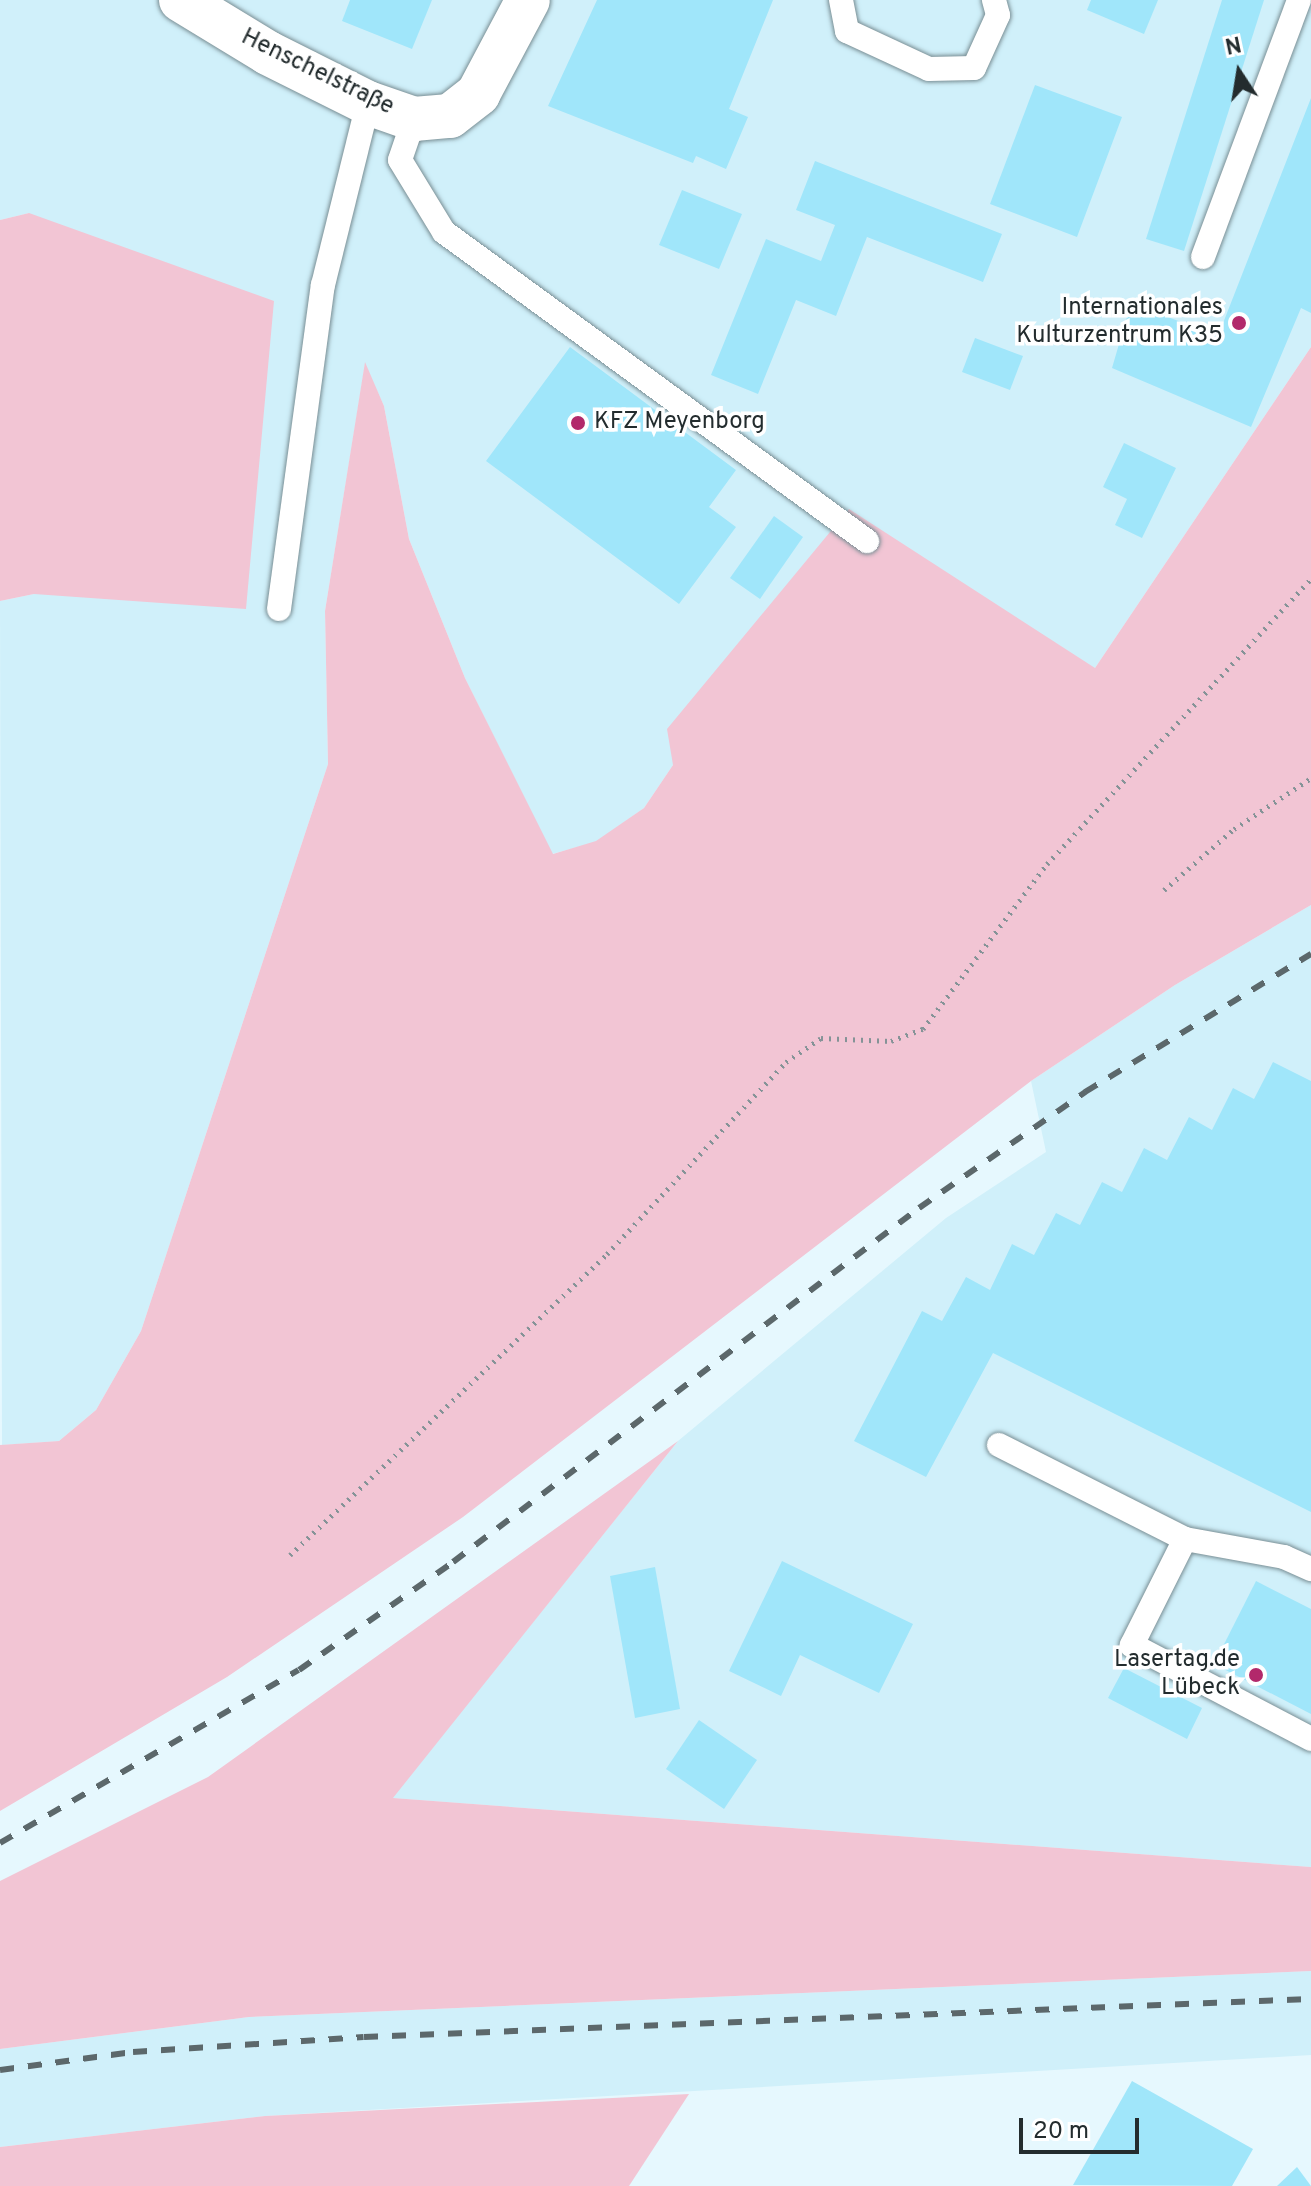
<!DOCTYPE html>
<meta charset="utf-8">
<style>
body{margin:0}
#map{position:relative;width:1311px;height:2186px;overflow:hidden;background:#e6f8fe;font-family:Overpass,sans-serif}
div>[style]{position:absolute}
.built>*{inset:0;background:#d0f0fa}
.green>*{inset:0;background:#f2c5d4}
.building>*{inset:0;background:#a0e6fa}
.path>*{height:5px;margin-top:-2.5px;transform-origin:0;background:repeating-linear-gradient(90deg,#859397 0 2px,transparent 0 8px)}
.roads{filter:drop-shadow(0 0 2px #798e94) drop-shadow(0 0 2px #798e94)}
.service>*{height:24px;margin:-12px;padding:0 12px;transform-origin:12px;border-radius:12px;background:#fff}
.minor>*{height:44px;margin:-22px;padding:0 22px;transform-origin:22px;border-radius:22px;background:#fff}
.rail>*{height:6px;margin-top:-3px;transform-origin:0;background:repeating-linear-gradient(90deg,#5c686b 0 14px,transparent 0 28px)}
.dots>*{width:22px;height:22px;translate:-50% -50%;box-sizing:border-box;border:4px solid #fff;border-radius:50%}
span{translate:-50% -50%;white-space:nowrap;text-align:center;line-height:1.15;-webkit-text-stroke:7px #fff;paint-order:stroke}
.street-label{font-size:24px;color:#232c2e}
.poi-label{font-size:24px;color:#232c2e}
.right{translate:-100% -50%;text-align:right}
.left{translate:0 -50%;text-align:left}
.north{position:absolute;left:1199px;top:32px;width:80px;height:80px;-webkit-text-stroke:6px #fff;paint-order:stroke;rotate:348deg;font-size:22px;font-weight:700;line-height:32px;text-align:center;color:#232c2e}
.north::after{content:'';display:block;margin:auto;width:28px;height:36px;background:#232c2e;clip-path:polygon(50% 0,100% 100%,50% 72%,0 100%)}
.scale{position:absolute;left:1019px;top:2118px;width:120px;height:36px;box-sizing:border-box;border:4px solid #232c2e;border-top:0;padding-left:10px;font-size:24px;line-height:28px;white-space:nowrap;color:#232c2e;-webkit-text-stroke:6px #fff;paint-order:stroke}
</style>
<div id="map">
<div class="built">
<div style="clip-path:polygon(0 0,1311px 0,1311px 347px,1095px 668px,673px 765px,644px 808px,596px 842px,552px 854px,465px 678px,409px 539px,384px 406px,365px 364px,325px 611px,328px 764px,141px 1331px,96px 1410px,59px 1441px,2px 1445px,0 601px,34px 594px,29px 213px,0 220px)"></div>
<div style="clip-path:polygon(1311px 905px,1311px 1867px,392px 1798px,678px 1441px,946px 1218px,1046px 1152px,1031px 1081px,1175px 985px)"></div>
<div style="clip-path:polygon(1311px 1971px,1311px 2055px,265px 2116px,0 2147px,0 2049px,249px 2017px)"></div>
</div>
<div class="green">
<div style="clip-path:polygon(29px 213px,274px 301px,246px 609px,34px 594px,0 601px,0 220px)"></div>
<div style="clip-path:polygon(1311px 347px,1311px 905px,1175px 985px,1031px 1081px,463px 1517px,227px 1677px,0 1811px,0 1445px,59px 1441px,96px 1410px,141px 1331px,328px 764px,325px 611px,365px 362px,384px 406px,409px 539px,465px 678px,553px 854px,596px 841px,644px 808px,673px 765px,667px 729px,849px 509px,1095px 668px)"></div>
<div style="clip-path:polygon(678px 1441px,393px 1798px,1311px 1867px,1311px 1971px,249px 2017px,0 2049px,0 1881px,208px 1777px)"></div>
<div style="clip-path:polygon(689px 2094px,629px 2186px,0 2186px,0 2147px,265px 2116px)"></div>
</div>
<div class="building">
<div style="clip-path:polygon(350px 0,432px 0,412px 49px,342px 21px)"></div>
<div style="clip-path:polygon(597px 0,773px 0,729px 109px,748px 117px,726px 169px,696px 156px,693px 163px,548px 106px)"></div>
<div style="clip-path:polygon(1091px 0,1158px 0,1144px 34px,1087px 10px)"></div>
<div style="clip-path:polygon(1222px 0,1264px 0,1184px 251px,1146px 239px)"></div>
<div style="clip-path:polygon(1035px 85px,1122px 117px,1077px 237px,990px 204px)"></div>
<div style="clip-path:polygon(1311px 98px,1311px 313px,1301px 308px,1251px 427px,1112px 368px,1131px 303px,1218px 336px)"></div>
<div style="clip-path:polygon(815px 161px,1002px 234px,983px 282px,867px 237px,836px 316px,796px 300px,758px 394px,711px 375px,766px 239px,821px 261px,835px 225px,796px 210px)"></div>
<div style="clip-path:polygon(682px 190px,742px 214px,719px 269px,659px 245px)"></div>
<div style="clip-path:polygon(975px 338px,1023px 356px,1010px 390px,962px 372px)"></div>
<div style="clip-path:polygon(570px 347px,736px 470px,709px 507px,736px 527px,679px 604px,486px 461px)"></div>
<div style="clip-path:polygon(1124px 443px,1176px 468px,1142px 538px,1115px 525px,1127px 499px,1103px 487px)"></div>
<div style="clip-path:polygon(774px 516px,803px 537px,760px 599px,730px 578px)"></div>
<div style="clip-path:polygon(1273px 1062px,1311px 1081px,1311px 1512px,993px 1353px,926px 1477px,854px 1441px,922px 1311px,942px 1321px,966px 1277px,990px 1290px,1012px 1244px,1034px 1255px,1056px 1213px,1080px 1225px,1102px 1182px,1122px 1192px,1144px 1148px,1167px 1160px,1189px 1117px,1212px 1130px,1233px 1088px,1254px 1099px)"></div>
<div style="clip-path:polygon(782px 1561px,913px 1624px,879px 1693px,800px 1655px,781px 1696px,729px 1671px)"></div>
<div style="clip-path:polygon(655px 1567px,680px 1709px,635px 1718px,610px 1576px)"></div>
<div style="clip-path:polygon(1256px 1581px,1311px 1609px,1311px 1714px,1214px 1664px)"></div>
<div style="clip-path:polygon(1124px 1668px,1202px 1708px,1187px 1739px,1108px 1698px)"></div>
<div style="clip-path:polygon(699px 1720px,757px 1760px,724px 1809px,666px 1769px)"></div>
<div style="clip-path:polygon(1132px 2081px,1253px 2149px,1232px 2186px,1073px 2185px)"></div>
<div style="clip-path:polygon(1297px 2167px,1311px 2186px,1277px 2186px)"></div>
</div>
<div class="path">
<div style="left:1164px;top:890px;width:93px;rotate:-41.1deg"></div>
<div style="left:1234px;top:829px;width:92px;rotate:-33.5deg"></div>
<div style="left:290px;top:1555px;width:437px;rotate:-43.5deg"></div>
<div style="left:607px;top:1254px;width:262px;rotate:-47deg"></div>
<div style="left:786px;top:1062px;width:42px;rotate:-34.4deg"></div>
<div style="left:821px;top:1038px;width:70px;rotate:2.5deg"></div>
<div style="left:891px;top:1041px;width:34px;rotate:-21deg"></div>
<div style="left:923px;top:1029px;width:206px;rotate:-53.1deg"></div>
<div style="left:1047px;top:864px;width:388px;rotate:-47.2deg"></div>
</div>
<div class="roads">
<div class="service">
<div style="left:841px;top:0;width:32px;rotate:79deg"></div>
<div style="left:847px;top:31px;width:90px;rotate:24.9deg"></div>
<div style="left:929px;top:69px;width:45px;rotate:-1.3deg"></div>
<div style="left:974px;top:68px;width:58px;rotate:-65.6deg"></div>
<div style="left:998px;top:15px;width:16px;rotate:-105deg"></div>
<div style="left:414px;top:119px;width:43px;rotate:108.9deg"></div>
<div style="left:400px;top:160px;width:84px;rotate:58.6deg"></div>
<div style="left:444px;top:232px;width:524px;rotate:36.15deg"></div>
<div style="left:1203px;top:257px;width:274px;rotate:-69.5deg"></div>
<div style="left:279px;top:609px;width:327px;rotate:-82.3deg"></div>
<div style="left:323px;top:285px;width:187px;rotate:-76.1deg"></div>
<div style="left:999px;top:1445px;width:208px;rotate:26.8deg"></div>
<div style="left:1185px;top:1539px;width:119px;rotate:116.6deg"></div>
<div style="left:1132px;top:1645px;width:202px;rotate:27.7deg"></div>
<div style="left:1185px;top:1539px;width:101px;rotate:10.3deg"></div>
<div style="left:1284px;top:1557px;width:30px;rotate:24deg"></div>
</div>
<div class="minor">
<div style="left:181px;top:0;width:102px;rotate:31.3deg"></div>
<div style="left:268px;top:53px;width:112px;rotate:26.6deg"></div>
<div style="left:368px;top:103px;width:49px;rotate:19.2deg"></div>
<div style="left:414px;top:119px;width:36px;rotate:-5deg"></div>
<div style="left:450px;top:116px;width:36px;rotate:-38deg"></div>
<div style="left:478px;top:94px;width:106px;rotate:-62deg"></div>
</div>
</div>
<div class="rail">
<div style="left:0;top:1843px;width:345px;rotate:-30.1deg"></div>
<div style="left:299px;top:1670px;width:188px;rotate:-35deg"></div>
<div style="left:453px;top:1562px;width:585px;rotate:-37.22deg"></div>
<div style="left:919px;top:1208px;width:203px;rotate:-34.9deg"></div>
<div style="left:1085px;top:1092px;width:265px;rotate:-31.4deg"></div>
<div style="left:0;top:2070px;width:134px;rotate:-7.7deg"></div>
<div style="left:133px;top:2052px;width:231px;rotate:-3.7deg"></div>
<div style="left:364px;top:2037px;width:948px;rotate:-2.3deg"></div>
</div>
<div class="dots">
<div style="left:1239px;top:323px;background:#b2296b"></div>
<div style="left:578px;top:423px;background:#b2296b"></div>
<div style="left:1256px;top:1675px;background:#b2296b"></div>
</div>
<div class="street-label">
<span style="left:317px;top:73px;rotate:26deg">Henschelstraße</span>
</div>
<div class="poi-label">
<span class="right" style="left:1223px;top:323px">Internationales<br>Kulturzentrum K35</span>
<span class="left" style="left:594px;top:423px">KFZ Meyenborg</span>
<span class="right" style="left:1240px;top:1675px">Lasertag.de<br>Lübeck</span>
</div>
<div class="north">N</div>
<div class="scale">20 m</div>
</div>
